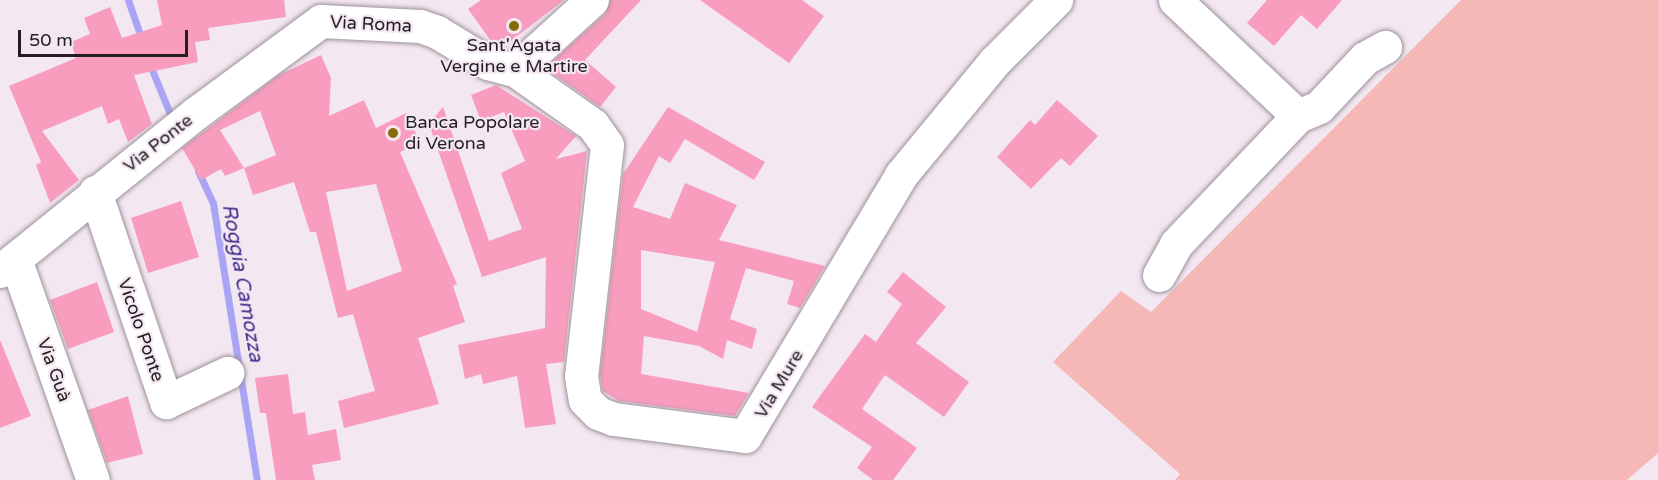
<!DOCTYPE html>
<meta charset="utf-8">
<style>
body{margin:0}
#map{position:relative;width:1658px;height:480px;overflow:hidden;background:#f3e7f1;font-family:"Varela Round",sans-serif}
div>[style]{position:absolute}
.green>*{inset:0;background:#f5b8b7}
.stream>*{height:7px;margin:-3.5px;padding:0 3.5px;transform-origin:3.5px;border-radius:3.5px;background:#a9a4f4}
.building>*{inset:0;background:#f89dbe}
.roads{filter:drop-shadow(0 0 2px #9d929b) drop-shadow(0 0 2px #9d929b)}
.minor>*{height:33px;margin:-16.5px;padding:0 16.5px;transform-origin:16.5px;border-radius:16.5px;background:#fff}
.dots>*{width:16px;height:16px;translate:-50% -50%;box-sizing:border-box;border:3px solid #f3e7f1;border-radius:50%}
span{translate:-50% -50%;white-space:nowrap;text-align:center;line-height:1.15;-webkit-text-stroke:4.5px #f3e7f1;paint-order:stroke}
.street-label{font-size:18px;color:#221e21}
.poi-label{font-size:18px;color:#221e21}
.left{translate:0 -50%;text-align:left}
.water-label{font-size:20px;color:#402e8a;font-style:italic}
.scale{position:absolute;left:18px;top:30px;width:170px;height:27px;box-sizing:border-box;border:3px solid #221e21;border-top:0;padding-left:8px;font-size:18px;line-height:21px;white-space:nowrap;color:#221e21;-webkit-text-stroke:4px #f3e7f1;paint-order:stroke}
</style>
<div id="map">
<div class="green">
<div style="clip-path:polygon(1461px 0,1658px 0,1658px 453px,1627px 480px,1175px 480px,1180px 474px,1053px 362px,1121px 291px,1151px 312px)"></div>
</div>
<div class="stream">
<div style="left:128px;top:0;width:42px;rotate:70.7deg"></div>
<div style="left:150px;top:65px;width:61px;rotate:67.7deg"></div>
<div style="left:198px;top:171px;width:35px;rotate:65deg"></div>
<div style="left:213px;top:203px;width:280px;rotate:81deg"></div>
</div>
<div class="building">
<div style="clip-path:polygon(157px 0,284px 0,286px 17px,208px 28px,210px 40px,195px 42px,198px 62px,134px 75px,152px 124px,128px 142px,119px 119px,108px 124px,102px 106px,42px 131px,79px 180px,50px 203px,36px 165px,41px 162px,9px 86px,76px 58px,71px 42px,90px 34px,84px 18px,110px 7px,122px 38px,162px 25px)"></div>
<div style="clip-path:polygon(481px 0,564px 0,503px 47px,493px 44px,468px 9px)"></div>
<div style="clip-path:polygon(610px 0,641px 0,585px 60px,616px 87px,600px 107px,545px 68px,605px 14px)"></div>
<div style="clip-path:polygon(700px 0,802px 0,824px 16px,789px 63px)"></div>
<div style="clip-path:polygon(1267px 0,1342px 0,1317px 29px,1301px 15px,1274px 46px,1247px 23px)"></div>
<div style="clip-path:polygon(evenodd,321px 55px,331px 78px,329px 116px,364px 100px,376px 128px,406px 113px,420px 142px,400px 152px,457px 284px,453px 286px,465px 322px,418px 338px,439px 404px,344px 428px,338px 401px,375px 391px,353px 314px,338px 318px,316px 232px,310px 232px,294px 182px,253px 195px,244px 168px,225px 176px,221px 169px,201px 180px,182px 148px,279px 75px,321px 55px,260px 111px,276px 155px,244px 168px,220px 130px,260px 111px,321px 55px,376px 184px,402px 271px,347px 291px,326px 192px,376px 184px)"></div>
<div style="clip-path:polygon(496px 85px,576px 136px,556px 159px,587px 151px,564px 362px,546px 364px,556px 424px,525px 428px,517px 376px,483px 384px,481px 374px,465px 379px,458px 345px,545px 328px,546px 257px,482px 277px,429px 124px,443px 107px,489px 241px,522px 229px,501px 173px,525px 161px,504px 112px,481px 121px,471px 95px)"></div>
<div style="clip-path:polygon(1057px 100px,1098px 136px,1070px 166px,1061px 158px,1031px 189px,997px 157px,1030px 120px,1035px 125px)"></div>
<div style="clip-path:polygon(evenodd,668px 107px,765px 162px,754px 180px,685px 139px,670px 163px,659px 156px,633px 207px,670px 219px,685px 183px,737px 205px,719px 240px,825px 266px,800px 308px,787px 304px,794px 281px,746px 268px,730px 319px,757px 329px,752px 349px,727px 340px,723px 359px,699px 346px,644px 336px,641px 374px,749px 393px,735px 416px,619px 401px,603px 391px,600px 375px,623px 174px,668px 107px,641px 250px,715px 262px,697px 332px,641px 309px,641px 250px)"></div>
<div style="clip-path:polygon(181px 201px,199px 257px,148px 273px,131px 218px)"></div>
<div style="clip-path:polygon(903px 272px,946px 307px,916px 343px,969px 382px,944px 417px,885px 375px,862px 409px,917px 448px,893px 480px,873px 480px,857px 468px,872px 447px,812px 407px,865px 334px,876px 342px,902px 304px,887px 292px)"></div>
<div style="clip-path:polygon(97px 282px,114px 332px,68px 349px,50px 300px)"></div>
<div style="clip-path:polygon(0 340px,31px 416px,0 428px)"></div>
<div style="clip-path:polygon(288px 374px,293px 414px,305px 412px,308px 435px,336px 429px,341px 460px,312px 465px,315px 480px,276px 480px,266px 413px,260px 413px,255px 378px)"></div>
<div style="clip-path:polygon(128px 396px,143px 454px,107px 463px,88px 410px)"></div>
</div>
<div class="roads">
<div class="minor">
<div style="left:321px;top:21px;width:99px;rotate:2.9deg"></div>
<div style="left:420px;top:26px;width:18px;rotate:19deg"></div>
<div style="left:437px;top:32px;width:60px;rotate:31.3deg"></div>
<div style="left:488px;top:63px;width:28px;rotate:15deg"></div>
<div style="left:515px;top:70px;width:95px;rotate:35.2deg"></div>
<div style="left:593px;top:125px;width:24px;rotate:55deg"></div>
<div style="left:607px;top:145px;width:232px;rotate:96.4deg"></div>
<div style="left:581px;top:376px;width:24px;rotate:81deg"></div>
<div style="left:585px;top:400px;width:18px;rotate:45deg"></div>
<div style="left:598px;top:413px;width:17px;rotate:21deg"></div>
<div style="left:614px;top:419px;width:132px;rotate:7.4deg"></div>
<div style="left:745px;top:436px;width:304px;rotate:-59.1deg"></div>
<div style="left:901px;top:175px;width:146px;rotate:-50.5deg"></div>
<div style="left:994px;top:62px;width:88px;rotate:-45deg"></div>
<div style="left:515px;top:70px;width:104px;rotate:-42.3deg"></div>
<div style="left:1298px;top:116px;width:23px;rotate:-23deg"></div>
<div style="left:1319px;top:107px;width:67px;rotate:-46.8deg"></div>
<div style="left:1365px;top:58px;width:23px;rotate:-29deg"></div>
<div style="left:95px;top:192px;width:222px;rotate:71.3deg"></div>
<div style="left:166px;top:402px;width:68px;rotate:-25.4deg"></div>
<div style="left:15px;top:259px;width:234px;rotate:70.6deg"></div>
<div style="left:0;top:271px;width:252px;rotate:-38.9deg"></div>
<div style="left:196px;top:113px;width:155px;rotate:-36.4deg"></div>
<div style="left:1159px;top:275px;width:35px;rotate:-61deg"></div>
<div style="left:1176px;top:244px;width:177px;rotate:-46.4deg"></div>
<div style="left:1298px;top:116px;width:169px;rotate:-136.7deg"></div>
</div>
</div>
<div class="dots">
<div style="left:514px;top:26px;background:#876b08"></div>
<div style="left:393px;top:133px;background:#876b08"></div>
</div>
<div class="street-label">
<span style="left:371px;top:24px;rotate:3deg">Via Roma</span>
<span style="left:158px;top:143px;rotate:-38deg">Via Ponte</span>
<span style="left:141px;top:330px;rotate:71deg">Vicolo Ponte</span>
<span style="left:54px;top:370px;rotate:70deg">Via Guà</span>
<span style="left:779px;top:384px;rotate:-59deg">Via Mure</span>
</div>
<div class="poi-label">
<span style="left:514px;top:56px">Sant'Agata<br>Vergine e Martire</span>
<span class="left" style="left:405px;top:133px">Banca Popolare<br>di Verona</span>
</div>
<div class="water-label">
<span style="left:242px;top:283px;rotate:80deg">Roggia Camozza</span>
</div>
<div class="scale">50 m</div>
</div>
